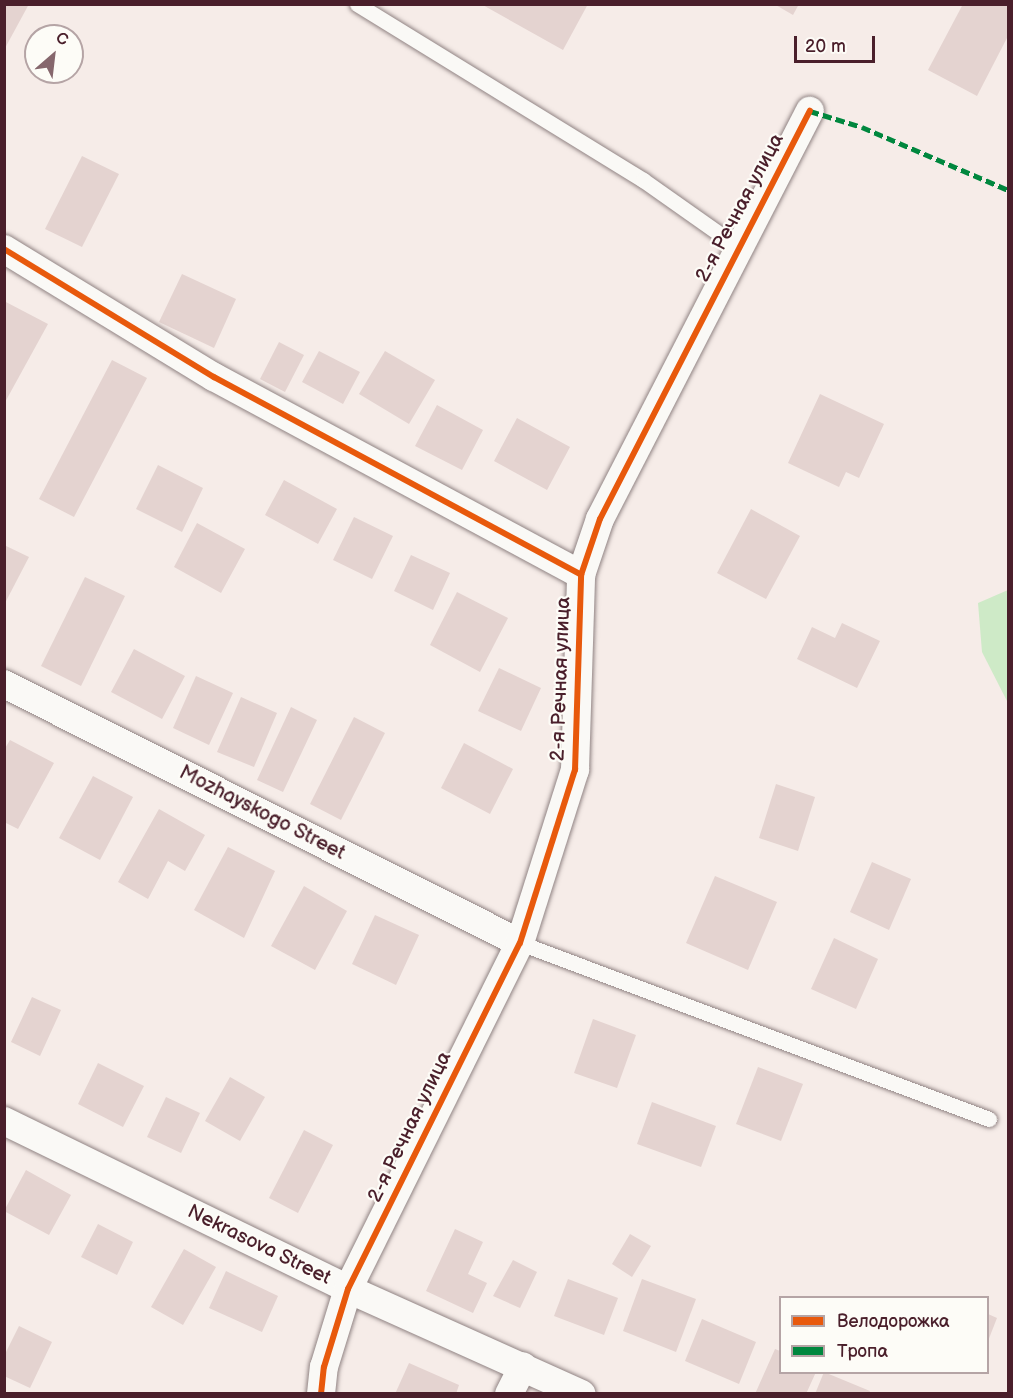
<!DOCTYPE html>
<meta charset="utf-8">
<style>
body{margin:0}
#map{position:relative;width:1013px;height:1398px;overflow:hidden;background:#f6ece8;font-family:"Balsamiq Sans",sans-serif}
div>[style]{position:absolute}
.green>*{inset:0;background:#ceeac7}
.building>*{inset:0;background:#e4d3d0}
.roads{filter:drop-shadow(0 0 2px #908383) drop-shadow(0 0 2px #908383)}
.service>*{height:15px;margin:-7.5px;padding:0 7.5px;transform-origin:7.5px;border-radius:7.5px;background:#faf9f6}
.minor>*{height:28px;margin:-14px;padding:0 14px;transform-origin:14px;border-radius:14px;background:#faf9f6}
.quiet>*{height:4.5px;margin-top:-2.25px;transform-origin:0;background:repeating-linear-gradient(90deg,#00873e 0 9px,transparent 0 13.5px)}
.cycleway>*{height:6px;margin:-3px;padding:0 3px;transform-origin:3px;border-radius:3px;background:#e8590c}
span{translate:-50% -50%;white-space:nowrap;text-align:center;line-height:1.15;-webkit-text-stroke:4.5px #fdfcf7;paint-order:stroke}
.street-label{font-size:20px;color:#4a1f2b}
.frame{position:absolute;inset:0;border:6px solid #4a1f2b;pointer-events:none}
.legend{position:absolute;left:779px;top:1296px;width:210px;height:78px;box-sizing:border-box;background:#fdfcf7;border:2px solid #b5a4a5;margin:0;padding:8px 10px;list-style:none;font-size:18px;color:#4a1f2b}
.legend li{display:flex;align-items:center;gap:12px;height:30px}
.legend b{width:30px;border:2px solid #b5a4a5}
.north{position:absolute;left:24px;top:24px;width:60px;height:60px;box-sizing:border-box;background:#fdfcf7;border:2px solid #b5a4a5;border-radius:50%;rotate:28deg;font-size:16px;font-weight:700;line-height:24px;text-align:center;color:#4a1f2b}
.north::after{content:'';display:block;margin:auto;width:21px;height:27px;background:#86676d;clip-path:polygon(50% 0,100% 100%,50% 72%,0 100%)}
.scale{position:absolute;left:794px;top:36px;width:81px;height:27px;box-sizing:border-box;border:3px solid #4a1f2b;border-top:0;padding-left:8px;font-size:18px;line-height:21px;white-space:nowrap;color:#4a1f2b;-webkit-text-stroke:4px #fdfcf7;paint-order:stroke}
</style>
<div id="map">
<div class="green">
<div style="clip-path:polygon(1008px 590px,1008px 703px,982px 652px,978px 603px)"></div>
</div>
<div class="building">
<div style="clip-path:polygon(4px 4px,29px 4px,4px 50px)"></div>
<div style="clip-path:polygon(481px 4px,588px 4px,563px 50px)"></div>
<div style="clip-path:polygon(774px 4px,799px 4px,793px 15px)"></div>
<div style="clip-path:polygon(963px 4px,1008px 4px,1008px 36px,977px 96px,928px 70px)"></div>
<div style="clip-path:polygon(82px 156px,119px 174px,82px 247px,45px 229px)"></div>
<div style="clip-path:polygon(182px 274px,236px 299px,214px 348px,159px 322px)"></div>
<div style="clip-path:polygon(4px 301px,48px 324px,4px 404px)"></div>
<div style="clip-path:polygon(279px 342px,304px 355px,285px 392px,260px 379px)"></div>
<div style="clip-path:polygon(319px 351px,360px 372px,343px 404px,302px 382px)"></div>
<div style="clip-path:polygon(385px 351px,435px 380px,409px 424px,359px 394px)"></div>
<div style="clip-path:polygon(112px 360px,147px 378px,74px 517px,39px 499px)"></div>
<div style="clip-path:polygon(820px 394px,884px 424px,859px 478px,846px 472px,839px 487px,788px 463px)"></div>
<div style="clip-path:polygon(437px 405px,483px 430px,462px 470px,415px 446px)"></div>
<div style="clip-path:polygon(517px 418px,570px 447px,547px 490px,494px 461px)"></div>
<div style="clip-path:polygon(158px 465px,203px 488px,182px 532px,136px 509px)"></div>
<div style="clip-path:polygon(284px 480px,337px 509px,318px 544px,265px 515px)"></div>
<div style="clip-path:polygon(751px 509px,800px 536px,766px 599px,717px 573px)"></div>
<div style="clip-path:polygon(354px 517px,393px 536px,372px 579px,333px 560px)"></div>
<div style="clip-path:polygon(197px 523px,245px 549px,221px 593px,174px 567px)"></div>
<div style="clip-path:polygon(4px 545px,29px 557px,4px 605px)"></div>
<div style="clip-path:polygon(411px 555px,450px 573px,433px 610px,394px 591px)"></div>
<div style="clip-path:polygon(85px 577px,125px 596px,81px 686px,41px 666px)"></div>
<div style="clip-path:polygon(457px 592px,508px 618px,480px 672px,430px 645px)"></div>
<div style="clip-path:polygon(842px 623px,880px 641px,857px 688px,797px 659px,812px 627px,835px 638px)"></div>
<div style="clip-path:polygon(134px 649px,185px 676px,162px 719px,111px 692px)"></div>
<div style="clip-path:polygon(499px 668px,541px 688px,521px 731px,478px 711px)"></div>
<div style="clip-path:polygon(196px 676px,233px 693px,209px 745px,173px 728px)"></div>
<div style="clip-path:polygon(241px 697px,277px 713px,254px 767px,217px 752px)"></div>
<div style="clip-path:polygon(291px 707px,317px 720px,283px 792px,257px 780px)"></div>
<div style="clip-path:polygon(354px 717px,385px 733px,341px 820px,310px 804px)"></div>
<div style="clip-path:polygon(10px 740px,54px 763px,18px 829px,4px 822px,4px 750px)"></div>
<div style="clip-path:polygon(464px 743px,513px 769px,490px 814px,441px 788px)"></div>
<div style="clip-path:polygon(93px 776px,133px 797px,100px 860px,59px 838px)"></div>
<div style="clip-path:polygon(776px 784px,815px 797px,798px 851px,759px 838px)"></div>
<div style="clip-path:polygon(159px 809px,205px 835px,185px 871px,168px 861px,148px 899px,118px 882px)"></div>
<div style="clip-path:polygon(228px 847px,275px 871px,244px 938px,194px 910px)"></div>
<div style="clip-path:polygon(872px 862px,911px 879px,889px 930px,850px 912px)"></div>
<div style="clip-path:polygon(715px 876px,777px 902px,748px 970px,686px 943px)"></div>
<div style="clip-path:polygon(304px 886px,347px 911px,315px 970px,271px 946px)"></div>
<div style="clip-path:polygon(375px 915px,419px 935px,396px 985px,352px 964px)"></div>
<div style="clip-path:polygon(834px 938px,878px 959px,856px 1009px,811px 989px)"></div>
<div style="clip-path:polygon(32px 997px,61px 1010px,40px 1056px,11px 1042px)"></div>
<div style="clip-path:polygon(593px 1019px,636px 1035px,617px 1088px,574px 1073px)"></div>
<div style="clip-path:polygon(98px 1063px,144px 1086px,123px 1127px,78px 1104px)"></div>
<div style="clip-path:polygon(758px 1067px,803px 1084px,781px 1141px,736px 1124px)"></div>
<div style="clip-path:polygon(230px 1077px,265px 1097px,240px 1141px,205px 1121px)"></div>
<div style="clip-path:polygon(166px 1097px,200px 1113px,181px 1153px,147px 1137px)"></div>
<div style="clip-path:polygon(652px 1102px,716px 1126px,701px 1167px,637px 1144px)"></div>
<div style="clip-path:polygon(304px 1130px,333px 1145px,298px 1213px,269px 1198px)"></div>
<div style="clip-path:polygon(26px 1170px,71px 1195px,49px 1235px,4px 1211px)"></div>
<div style="clip-path:polygon(98px 1224px,133px 1242px,117px 1275px,81px 1257px)"></div>
<div style="clip-path:polygon(455px 1229px,483px 1242px,468px 1274px,487px 1283px,473px 1313px,426px 1291px)"></div>
<div style="clip-path:polygon(630px 1234px,651px 1246px,632px 1277px,612px 1264px)"></div>
<div style="clip-path:polygon(184px 1249px,216px 1267px,183px 1325px,151px 1307px)"></div>
<div style="clip-path:polygon(513px 1260px,537px 1272px,520px 1308px,493px 1296px)"></div>
<div style="clip-path:polygon(226px 1271px,278px 1296px,262px 1332px,209px 1308px)"></div>
<div style="clip-path:polygon(568px 1279px,618px 1298px,604px 1335px,554px 1316px)"></div>
<div style="clip-path:polygon(642px 1279px,696px 1299px,676px 1352px,623px 1331px)"></div>
<div style="clip-path:polygon(988px 1314px,997px 1318px,988px 1341px)"></div>
<div style="clip-path:polygon(702px 1319px,756px 1342px,739px 1384px,685px 1361px)"></div>
<div style="clip-path:polygon(19px 1326px,52px 1342px,30px 1388px,4px 1376px,4px 1356px)"></div>
<div style="clip-path:polygon(775px 1349px,780px 1351px,780px 1372px,816px 1372px,806px 1394px,755px 1394px)"></div>
<div style="clip-path:polygon(409px 1363px,459px 1385px,456px 1394px,395px 1394px)"></div>
<div style="clip-path:polygon(824px 1372px,870px 1391px,869px 1394px,815px 1394px)"></div>
</div>
<div class="roads">
<div class="service">
<div style="left:357px;top:4px;width:336px;rotate:31.6deg"></div>
<div style="left:643px;top:180px;width:116px;rotate:35.2deg"></div>
<div style="left:520px;top:943px;width:501px;rotate:20.57deg"></div>
</div>
<div class="minor">
<div style="left:4px;top:249px;width:246px;rotate:31.4deg"></div>
<div style="left:214px;top:377px;width:417px;rotate:28.3deg"></div>
<div style="left:4px;top:684px;width:577px;rotate:26.65deg"></div>
<div style="left:4px;top:1121px;width:383px;rotate:26deg"></div>
<div style="left:348px;top:1289px;width:256px;rotate:24.2deg"></div>
<div style="left:321px;top:1394px;width:27px;rotate:-84deg"></div>
<div style="left:324px;top:1367px;width:82px;rotate:-72.9deg"></div>
<div style="left:348px;top:1289px;width:386px;rotate:-63.6deg"></div>
<div style="left:520px;top:943px;width:182px;rotate:-72.4deg"></div>
<div style="left:575px;top:770px;width:195px;rotate:-88.2deg"></div>
<div style="left:581px;top:575px;width:59px;rotate:-71.3deg"></div>
<div style="left:600px;top:519px;width:459px;rotate:-62.8deg"></div>
<div style="left:509px;top:1394px;width:31px;rotate:-63deg"></div>
</div>
</div>
<div class="quiet">
<div style="left:810px;top:111px;width:54px;rotate:17.1deg"></div>
<div style="left:862px;top:127px;width:159px;rotate:23.3deg"></div>
</div>
<div class="cycleway">
<div style="left:4px;top:249px;width:246px;rotate:31.4deg"></div>
<div style="left:214px;top:377px;width:417px;rotate:28.3deg"></div>
<div style="left:321px;top:1394px;width:27px;rotate:-84deg"></div>
<div style="left:324px;top:1367px;width:82px;rotate:-72.9deg"></div>
<div style="left:348px;top:1289px;width:386px;rotate:-63.6deg"></div>
<div style="left:520px;top:943px;width:182px;rotate:-72.4deg"></div>
<div style="left:575px;top:770px;width:195px;rotate:-88.2deg"></div>
<div style="left:581px;top:575px;width:59px;rotate:-71.3deg"></div>
<div style="left:600px;top:519px;width:459px;rotate:-62.8deg"></div>
</div>
<div class="street-label">
<span style="left:740px;top:208px;rotate:-62deg">2-я Речная улица</span>
<span style="left:561px;top:679px;rotate:-88deg">2-я Речная улица</span>
<span style="left:262px;top:813px;rotate:27deg">Mozhayskogo Street</span>
<span style="left:410px;top:1127px;rotate:-64deg">2-я Речная улица</span>
<span style="left:259px;top:1245px;rotate:26deg">Nekrasova Street</span>
</div>
<div class="frame"></div>
<ul class="legend">
<li><b style="height:8px;background:#e8590c"></b>Велодорожка</li>
<li><b style="height:8px;background:#00873e"></b>Тропа</li>
</ul>
<div class="north">С</div>
<div class="scale">20 m</div>
</div>
